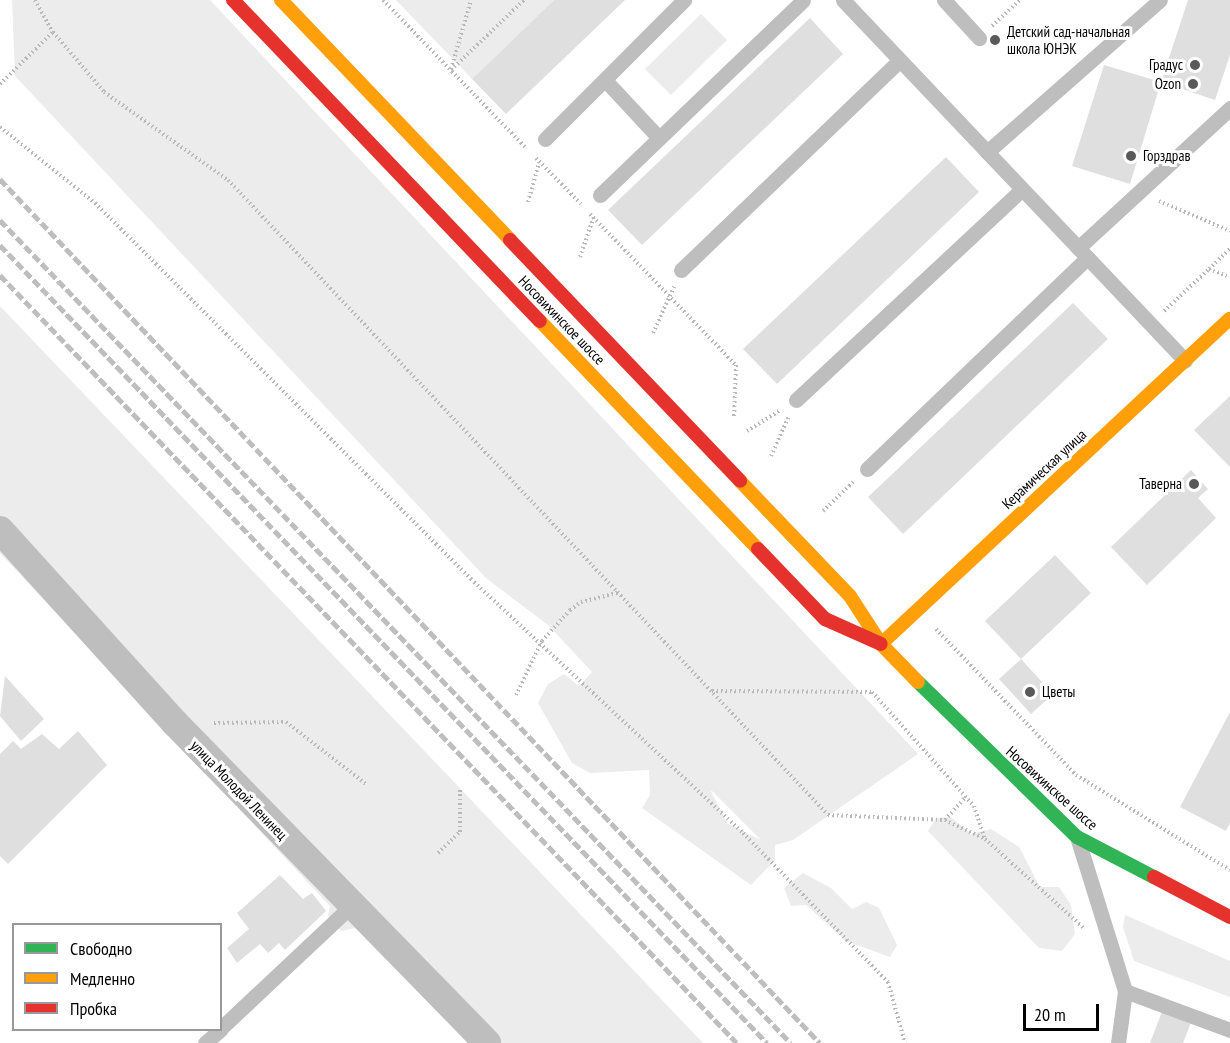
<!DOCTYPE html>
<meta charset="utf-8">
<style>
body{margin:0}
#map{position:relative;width:1230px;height:1043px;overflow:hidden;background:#fff;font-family:"PT Sans Narrow",sans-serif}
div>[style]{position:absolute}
.green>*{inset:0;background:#ececec}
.building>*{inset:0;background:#dfdfdf}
.path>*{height:4px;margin-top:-2px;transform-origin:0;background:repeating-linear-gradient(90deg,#b9b9b9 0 1.5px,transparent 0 4.5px)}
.lane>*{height:15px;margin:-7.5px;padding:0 7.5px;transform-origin:7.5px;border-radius:7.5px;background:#bebebe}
.street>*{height:28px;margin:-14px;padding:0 14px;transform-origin:14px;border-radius:14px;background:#bebebe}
.fast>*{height:14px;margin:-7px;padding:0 7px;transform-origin:7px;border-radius:7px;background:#30b455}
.slow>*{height:14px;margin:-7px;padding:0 7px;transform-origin:7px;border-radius:7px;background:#ff9f0a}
.jam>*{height:14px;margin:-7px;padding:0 7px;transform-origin:7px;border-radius:7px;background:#e5322d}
.rail>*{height:4.5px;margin-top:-2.25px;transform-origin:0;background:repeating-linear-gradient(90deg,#bebebe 0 9px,transparent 0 12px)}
.dots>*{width:16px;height:16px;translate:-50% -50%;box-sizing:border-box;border:3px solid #fff;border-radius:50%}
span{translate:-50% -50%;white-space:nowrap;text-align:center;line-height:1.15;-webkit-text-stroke:6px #fff;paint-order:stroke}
.poi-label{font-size:15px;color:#000}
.left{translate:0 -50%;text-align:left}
.right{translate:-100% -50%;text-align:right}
.street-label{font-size:15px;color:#000}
.legend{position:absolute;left:12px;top:923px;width:210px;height:108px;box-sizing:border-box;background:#fff;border:2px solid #999;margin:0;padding:8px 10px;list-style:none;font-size:18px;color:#000}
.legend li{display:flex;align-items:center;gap:12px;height:30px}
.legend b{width:30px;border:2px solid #999}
.scale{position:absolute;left:1023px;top:1004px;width:76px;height:27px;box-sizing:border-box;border:3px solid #000;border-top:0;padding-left:8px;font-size:18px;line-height:21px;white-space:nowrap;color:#000;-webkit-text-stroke:4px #fff;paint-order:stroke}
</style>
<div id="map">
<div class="green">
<div style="clip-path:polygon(evenodd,12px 0,210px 0,918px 754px,793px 840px,775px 845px,775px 860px,751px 885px,642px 808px,650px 795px,649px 770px,590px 773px,572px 763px,538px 703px,548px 684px,564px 674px,579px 686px,592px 672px,548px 625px,486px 578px,15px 76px,12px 0,711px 791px,712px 791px,761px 840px,727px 823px,711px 791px)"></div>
<div style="clip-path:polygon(396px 0,554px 0,472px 79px)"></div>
<div style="clip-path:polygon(701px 14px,727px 40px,671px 95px,645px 69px)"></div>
<div style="clip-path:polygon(0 306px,703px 1043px,469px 1043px,355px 928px,341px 931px,328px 916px,330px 906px,0 553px)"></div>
<div style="clip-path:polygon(951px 817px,971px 834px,991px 829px,1019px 847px,1040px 887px,1059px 887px,1071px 905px,1075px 934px,1062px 951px,1039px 948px,928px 831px,936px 818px)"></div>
<div style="clip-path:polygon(803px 873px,831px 888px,852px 909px,866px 902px,879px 908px,897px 945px,890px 957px,846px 941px,806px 905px,791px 906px,784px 888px)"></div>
<div style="clip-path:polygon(1125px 915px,1230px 961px,1230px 997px,1134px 961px,1123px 927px)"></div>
</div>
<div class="building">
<div style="clip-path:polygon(554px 0,625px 0,506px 114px,472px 79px)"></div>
<div style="clip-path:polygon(1188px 0,1230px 0,1230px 55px,1215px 100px,1161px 82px,1130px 184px,1072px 166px,1104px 65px,1161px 82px)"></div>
<div style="clip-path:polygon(810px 18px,843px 54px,642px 245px,608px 210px)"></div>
<div style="clip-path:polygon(946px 157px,979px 192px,777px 384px,743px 349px)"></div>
<div style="clip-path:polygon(1073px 303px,1108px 339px,903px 534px,868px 497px)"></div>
<div style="clip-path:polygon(1230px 396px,1230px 467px,1194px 430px)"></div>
<div style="clip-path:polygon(1191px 470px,1208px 489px,1198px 498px,1216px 518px,1147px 585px,1111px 547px)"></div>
<div style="clip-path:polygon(1055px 555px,1091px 593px,1021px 659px,1053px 694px,1031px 714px,999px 679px,1021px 659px,985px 621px)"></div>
<div style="clip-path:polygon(5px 676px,44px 719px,21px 741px,0 716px)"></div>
<div style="clip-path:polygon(1230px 712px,1230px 823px,1226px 831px,1180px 807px)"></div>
<div style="clip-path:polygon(78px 731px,107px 765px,8px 864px,0 856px,0 754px,13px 741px,21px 749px,42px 734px,59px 749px)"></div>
<div style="clip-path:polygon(280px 875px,303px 899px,312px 893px,326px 911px,285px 950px,279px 943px,268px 953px,260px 944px,237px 963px,227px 948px,249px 929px,237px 913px)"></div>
<div style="clip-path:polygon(1163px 1009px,1192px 1020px,1183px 1043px,1150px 1043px)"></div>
</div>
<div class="path">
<div style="left:35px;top:0;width:37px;rotate:61deg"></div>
<div style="left:53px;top:32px;width:79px;rotate:49.6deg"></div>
<div style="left:104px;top:92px;width:152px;rotate:35.4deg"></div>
<div style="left:228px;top:180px;width:874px;rotate:46.62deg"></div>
<div style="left:828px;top:815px;width:117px;rotate:2.4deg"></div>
<div style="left:945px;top:820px;width:44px;rotate:25.4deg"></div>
<div style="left:383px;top:0;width:206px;rotate:46deg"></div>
<div style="left:992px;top:26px;width:38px;rotate:-43deg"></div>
<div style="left:451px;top:69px;width:72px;rotate:-73.8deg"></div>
<div style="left:451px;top:70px;width:101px;rotate:-43.8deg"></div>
<div style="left:0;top:84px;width:74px;rotate:-44.5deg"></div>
<div style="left:0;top:127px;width:122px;rotate:38.7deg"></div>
<div style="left:95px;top:203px;width:536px;rotate:45deg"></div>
<div style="left:474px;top:582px;width:368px;rotate:43deg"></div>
<div style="left:743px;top:833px;width:208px;rotate:45.8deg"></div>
<div style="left:888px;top:982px;width:63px;rotate:74.4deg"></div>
<div style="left:536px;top:158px;width:64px;rotate:45.6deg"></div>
<div style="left:1159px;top:201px;width:77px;rotate:22.9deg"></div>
<div style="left:528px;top:202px;width:41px;rotate:-74.2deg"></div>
<div style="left:590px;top:214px;width:210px;rotate:46deg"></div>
<div style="left:736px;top:365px;width:53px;rotate:92.2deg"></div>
<div style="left:580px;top:257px;width:43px;rotate:-71.1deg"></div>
<div style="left:1209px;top:269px;width:29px;rotate:-44deg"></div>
<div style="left:1164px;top:311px;width:62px;rotate:-43deg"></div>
<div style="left:1209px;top:269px;width:19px;rotate:21deg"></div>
<div style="left:653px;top:333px;width:51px;rotate:-65.5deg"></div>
<div style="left:747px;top:431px;width:40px;rotate:-32deg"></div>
<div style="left:771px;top:456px;width:44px;rotate:-65.8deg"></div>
<div style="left:823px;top:511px;width:42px;rotate:-44deg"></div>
<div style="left:936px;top:629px;width:202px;rotate:46.2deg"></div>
<div style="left:1076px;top:775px;width:181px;rotate:31.7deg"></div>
<div style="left:712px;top:691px;width:160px;rotate:0.4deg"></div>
<div style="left:872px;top:692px;width:153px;rotate:48.2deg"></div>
<div style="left:974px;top:806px;width:35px;rotate:72deg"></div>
<div style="left:985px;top:839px;width:133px;rotate:42deg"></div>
<div style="left:516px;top:695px;width:60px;rotate:-64.3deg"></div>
<div style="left:542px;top:641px;width:42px;rotate:-47.9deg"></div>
<div style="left:570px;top:610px;width:14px;rotate:-36deg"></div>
<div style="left:581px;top:602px;width:38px;rotate:-14deg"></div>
<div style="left:214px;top:723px;width:72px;rotate:-0.8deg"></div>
<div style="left:286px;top:722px;width:101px;rotate:37.8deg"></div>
<div style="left:945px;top:820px;width:30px;rotate:-48deg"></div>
<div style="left:438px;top:853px;width:30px;rotate:-44deg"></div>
<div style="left:460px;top:832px;width:43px;rotate:-90deg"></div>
</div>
<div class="lane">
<div style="left:843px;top:0;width:497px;rotate:46.5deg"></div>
<div style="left:944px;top:0;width:52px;rotate:47.4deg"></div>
<div style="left:605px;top:80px;width:79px;rotate:47deg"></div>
<div style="left:545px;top:139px;width:197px;rotate:-45deg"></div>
<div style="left:987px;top:152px;width:230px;rotate:-41.3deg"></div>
<div style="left:600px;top:195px;width:281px;rotate:-43.8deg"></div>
<div style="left:1078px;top:248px;width:207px;rotate:-42.6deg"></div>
<div style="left:681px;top:270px;width:303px;rotate:-43.8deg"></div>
<div style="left:796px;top:400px;width:309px;rotate:-43deg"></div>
<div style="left:867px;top:469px;width:305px;rotate:-43.8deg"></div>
<div style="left:1078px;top:840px;width:158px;rotate:72.7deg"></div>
<div style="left:1125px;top:991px;width:112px;rotate:20.4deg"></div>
<div style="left:220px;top:1029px;width:180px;rotate:-43.2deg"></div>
<div style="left:205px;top:1043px;width:20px;rotate:-41deg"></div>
<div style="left:1118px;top:1043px;width:52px;rotate:-82.3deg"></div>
</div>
<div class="street">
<div style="left:0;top:530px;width:261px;rotate:47.8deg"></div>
<div style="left:175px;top:723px;width:447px;rotate:45.7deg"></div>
</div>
<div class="fast">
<div style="left:918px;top:682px;width:222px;rotate:44.3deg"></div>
<div style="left:1077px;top:837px;width:87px;rotate:27.5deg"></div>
</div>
<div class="slow">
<div style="left:281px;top:0;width:332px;rotate:46.3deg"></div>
<div style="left:540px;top:321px;width:315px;rotate:46.3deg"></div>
<div style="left:740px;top:481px;width:159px;rotate:46.3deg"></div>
<div style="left:850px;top:596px;width:57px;rotate:57.1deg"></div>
<div style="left:881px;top:644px;width:53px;rotate:45.8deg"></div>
<div style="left:881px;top:644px;width:477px;rotate:-43deg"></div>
</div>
<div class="jam">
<div style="left:233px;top:0;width:444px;rotate:46.3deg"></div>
<div style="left:510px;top:240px;width:333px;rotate:46.3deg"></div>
<div style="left:758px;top:549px;width:97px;rotate:46.3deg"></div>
<div style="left:825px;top:619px;width:61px;rotate:24.1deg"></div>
<div style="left:1154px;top:877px;width:86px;rotate:27.8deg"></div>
</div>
<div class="rail">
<div style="left:0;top:179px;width:1191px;rotate:46.5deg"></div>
<div style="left:0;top:220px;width:1141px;rotate:46.14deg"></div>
<div style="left:0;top:245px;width:1107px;rotate:46.13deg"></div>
<div style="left:0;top:275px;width:1064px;rotate:46.18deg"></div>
</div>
<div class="dots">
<div style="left:995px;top:40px;background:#595959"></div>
<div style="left:1195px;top:65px;background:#595959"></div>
<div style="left:1193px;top:84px;background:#595959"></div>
<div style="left:1131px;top:156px;background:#595959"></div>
<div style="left:1194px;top:484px;background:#595959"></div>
<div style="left:1030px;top:692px;background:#595959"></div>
</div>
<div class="poi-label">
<span class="left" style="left:1007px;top:40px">Детский сад-начальная<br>школа ЮНЭК</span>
<span class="right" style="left:1183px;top:65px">Градус</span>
<span class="right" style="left:1181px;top:84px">Ozon</span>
<span class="left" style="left:1143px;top:156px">Горздрав</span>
<span class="right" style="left:1182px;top:484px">Таверна</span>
<span class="left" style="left:1042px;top:692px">Цветы</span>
</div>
<div class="street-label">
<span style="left:562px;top:320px;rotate:46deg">Носовихинское шоссе</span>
<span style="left:1044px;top:469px;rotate:-43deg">Керамическая улица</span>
<span style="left:1052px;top:788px;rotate:42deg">Носовихинское шоссе</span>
<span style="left:239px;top:790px;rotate:46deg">улица Молодой Ленинец</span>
</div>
<ul class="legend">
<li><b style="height:8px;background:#30b455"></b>Свободно</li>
<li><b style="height:8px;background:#ff9f0a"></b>Медленно</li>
<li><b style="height:8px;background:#e5322d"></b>Пробка</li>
</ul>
<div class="scale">20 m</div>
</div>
